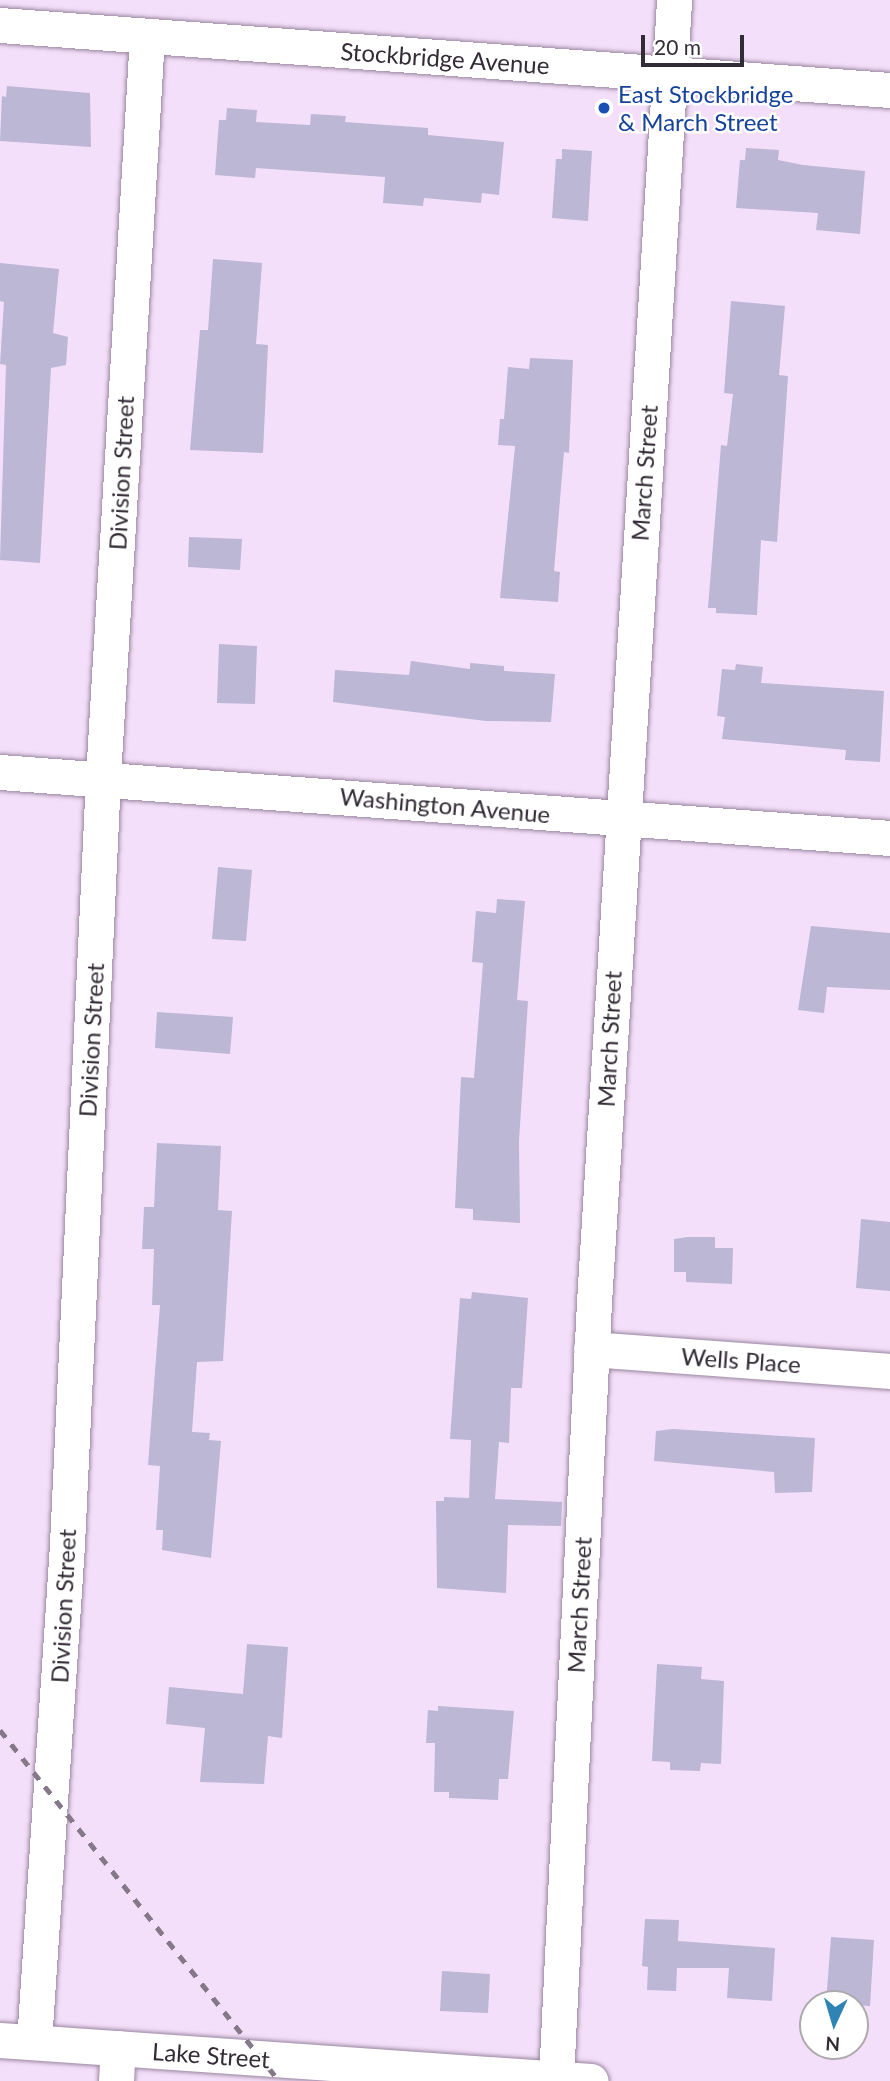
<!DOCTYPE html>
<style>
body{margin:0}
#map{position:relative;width:890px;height:2081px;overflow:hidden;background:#f4dffa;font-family:Lato,sans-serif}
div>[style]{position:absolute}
.building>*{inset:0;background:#bcb7d5}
.roads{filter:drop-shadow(0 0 2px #9a869f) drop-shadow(0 0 2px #9a869f)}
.minor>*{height:35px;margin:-17.5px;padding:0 17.5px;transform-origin:17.5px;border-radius:17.5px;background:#fff}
.rail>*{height:5px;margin-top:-2.5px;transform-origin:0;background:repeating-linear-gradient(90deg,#857889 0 9px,transparent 0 18px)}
.dots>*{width:19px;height:19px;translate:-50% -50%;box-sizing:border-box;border:4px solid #fff;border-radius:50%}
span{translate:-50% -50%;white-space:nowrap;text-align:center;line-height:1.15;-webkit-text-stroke:5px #fff;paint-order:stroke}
.street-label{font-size:24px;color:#332b35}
.transit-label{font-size:24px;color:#164399}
.left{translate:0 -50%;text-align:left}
.north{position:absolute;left:799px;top:1990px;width:70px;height:70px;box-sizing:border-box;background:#fff;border:2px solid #adaaae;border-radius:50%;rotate:184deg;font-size:19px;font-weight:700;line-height:28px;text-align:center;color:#332b35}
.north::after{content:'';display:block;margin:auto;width:24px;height:32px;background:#2f84b4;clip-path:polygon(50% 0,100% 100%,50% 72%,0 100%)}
.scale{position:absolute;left:641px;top:35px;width:103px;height:32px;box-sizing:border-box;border:4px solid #332b35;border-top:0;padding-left:9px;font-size:21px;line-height:24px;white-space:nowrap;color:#332b35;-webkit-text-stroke:5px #fff;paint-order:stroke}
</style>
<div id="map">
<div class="building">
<div style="clip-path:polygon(7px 86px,90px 93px,91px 147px,0 141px,2px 96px,6px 97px)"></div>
<div style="clip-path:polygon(227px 108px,257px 110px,256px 122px,310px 125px,311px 114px,346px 116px,345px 122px,428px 128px,428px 135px,504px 142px,499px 195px,482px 193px,481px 203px,424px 198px,423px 206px,383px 203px,385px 177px,256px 168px,255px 178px,215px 175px,219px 120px,226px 120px)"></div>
<div style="clip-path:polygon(746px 148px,779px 150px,778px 160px,803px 165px,865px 171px,860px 234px,816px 230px,818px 213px,736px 208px,740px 160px,745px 160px)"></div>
<div style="clip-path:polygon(562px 149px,592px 151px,588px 221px,552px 218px,556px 159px,562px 159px)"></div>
<div style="clip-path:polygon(213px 259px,262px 263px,256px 344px,268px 345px,263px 453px,190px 450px,200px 330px,208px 330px)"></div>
<div style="clip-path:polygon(0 263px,59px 269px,53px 333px,68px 337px,66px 365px,51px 368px,40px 563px,0 560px,6px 365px,0 364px,4px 302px,0 301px)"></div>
<div style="clip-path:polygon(731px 301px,785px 306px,779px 375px,788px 376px,777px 542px,761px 540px,757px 615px,716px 613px,716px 608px,708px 608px,721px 445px,727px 446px,733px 394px,724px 393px)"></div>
<div style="clip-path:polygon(530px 358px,573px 360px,569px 453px,564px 452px,554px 571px,560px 572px,558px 602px,500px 598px,515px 446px,498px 445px,500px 419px,504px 419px,508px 367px,529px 369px)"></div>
<div style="clip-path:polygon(189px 537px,242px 539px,240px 570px,188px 567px)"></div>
<div style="clip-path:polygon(219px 644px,257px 646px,255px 704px,217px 703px)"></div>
<div style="clip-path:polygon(411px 661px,470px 669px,470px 663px,504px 666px,504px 671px,555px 674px,551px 722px,486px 721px,333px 702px,335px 670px,409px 675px)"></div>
<div style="clip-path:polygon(736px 664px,763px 667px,761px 683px,884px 691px,880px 762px,845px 760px,846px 750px,722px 739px,725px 717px,717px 716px,722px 669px,735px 670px)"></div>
<div style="clip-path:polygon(218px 867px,252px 870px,246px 941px,212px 939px)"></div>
<div style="clip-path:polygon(497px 899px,525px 901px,517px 1000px,528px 1001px,519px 1141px,520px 1223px,473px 1220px,473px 1209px,455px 1208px,461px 1077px,474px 1078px,483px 963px,472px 962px,476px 911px,496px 913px)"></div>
<div style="clip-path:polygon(811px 926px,890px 933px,890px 990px,827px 987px,824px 1013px,798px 1010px)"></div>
<div style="clip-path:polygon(157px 1012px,233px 1017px,230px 1054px,155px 1048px)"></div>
<div style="clip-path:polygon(157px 1143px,221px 1146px,218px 1210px,232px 1211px,223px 1361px,197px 1362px,192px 1432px,210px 1433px,209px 1440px,221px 1441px,211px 1558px,162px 1550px,163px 1530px,156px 1530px,160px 1466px,148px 1465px,160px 1305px,152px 1305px,154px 1249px,142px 1249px,144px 1207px,154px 1207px)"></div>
<div style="clip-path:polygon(861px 1219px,890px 1222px,890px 1291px,856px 1288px)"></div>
<div style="clip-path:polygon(688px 1237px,715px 1237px,715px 1248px,733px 1248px,732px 1284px,686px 1282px,686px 1272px,674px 1272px,674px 1239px)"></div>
<div style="clip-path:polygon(472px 1292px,528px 1298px,522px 1388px,511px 1388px,509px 1443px,499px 1442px,495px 1499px,562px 1502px,561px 1526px,508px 1525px,506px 1593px,437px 1588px,436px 1501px,444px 1501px,444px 1497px,469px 1498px,471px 1440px,450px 1439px,460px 1298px,471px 1299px)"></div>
<div style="clip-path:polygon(673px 1429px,815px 1438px,812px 1492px,775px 1493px,774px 1472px,654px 1461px,656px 1431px)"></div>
<div style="clip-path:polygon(247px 1644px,288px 1647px,282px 1738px,268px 1736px,264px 1784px,200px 1782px,205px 1728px,166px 1724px,169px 1687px,243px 1694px)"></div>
<div style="clip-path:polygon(657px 1664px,702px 1667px,701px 1679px,724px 1681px,721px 1764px,701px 1763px,700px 1771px,670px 1770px,670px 1762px,652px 1761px)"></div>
<div style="clip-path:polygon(438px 1706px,514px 1711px,508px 1779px,499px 1779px,498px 1800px,449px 1798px,449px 1792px,434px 1792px,435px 1743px,426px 1743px,428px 1710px,438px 1711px)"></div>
<div style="clip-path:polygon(645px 1919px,679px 1920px,678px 1941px,775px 1948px,772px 2001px,727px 1998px,729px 1968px,677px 1968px,676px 1991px,647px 1990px,648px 1967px,642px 1966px)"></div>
<div style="clip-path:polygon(831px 1937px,874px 1940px,870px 2006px,826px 2003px)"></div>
<div style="clip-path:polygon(442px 1971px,490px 1974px,488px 2013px,440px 2011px)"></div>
</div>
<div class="roads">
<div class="minor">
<div style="left:0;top:25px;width:892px;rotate:4.18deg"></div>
<div style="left:0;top:772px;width:892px;rotate:4.24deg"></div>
<div style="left:591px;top:1349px;width:300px;rotate:4.2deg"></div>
<div style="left:0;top:2040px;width:592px;rotate:3.97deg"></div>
<div style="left:34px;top:2042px;width:499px;rotate:-86.2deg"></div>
<div style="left:67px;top:1544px;width:768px;rotate:-87.31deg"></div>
<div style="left:103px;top:777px;width:741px;rotate:-86.6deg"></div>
<div style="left:556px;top:2079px;width:778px;rotate:-87.2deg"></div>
<div style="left:594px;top:1302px;width:1304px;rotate:-86.48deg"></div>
<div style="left:116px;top:2081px;width:33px;rotate:-87deg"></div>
</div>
</div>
<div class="rail">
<div style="left:0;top:1730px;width:448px;rotate:51.5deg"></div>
</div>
<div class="dots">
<div style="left:604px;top:108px;background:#1a4fb4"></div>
</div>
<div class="street-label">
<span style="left:445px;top:58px;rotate:4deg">Stockbridge Avenue</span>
<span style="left:121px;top:473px;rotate:-87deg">Division Street</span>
<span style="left:644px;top:473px;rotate:-86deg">March Street</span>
<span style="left:445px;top:805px;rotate:5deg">Washington Avenue</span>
<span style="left:609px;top:1039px;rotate:-87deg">March Street</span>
<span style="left:91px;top:1040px;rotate:-87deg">Division Street</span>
<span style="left:741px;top:1360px;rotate:4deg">Wells Place</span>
<span style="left:579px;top:1605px;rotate:-87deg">March Street</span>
<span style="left:63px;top:1606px;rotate:-87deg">Division Street</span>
<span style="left:211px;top:2055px;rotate:4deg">Lake Street</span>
</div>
<div class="transit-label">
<span class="left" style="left:618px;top:108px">East Stockbridge<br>&amp; March Street</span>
</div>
<div class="north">N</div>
<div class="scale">20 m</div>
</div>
